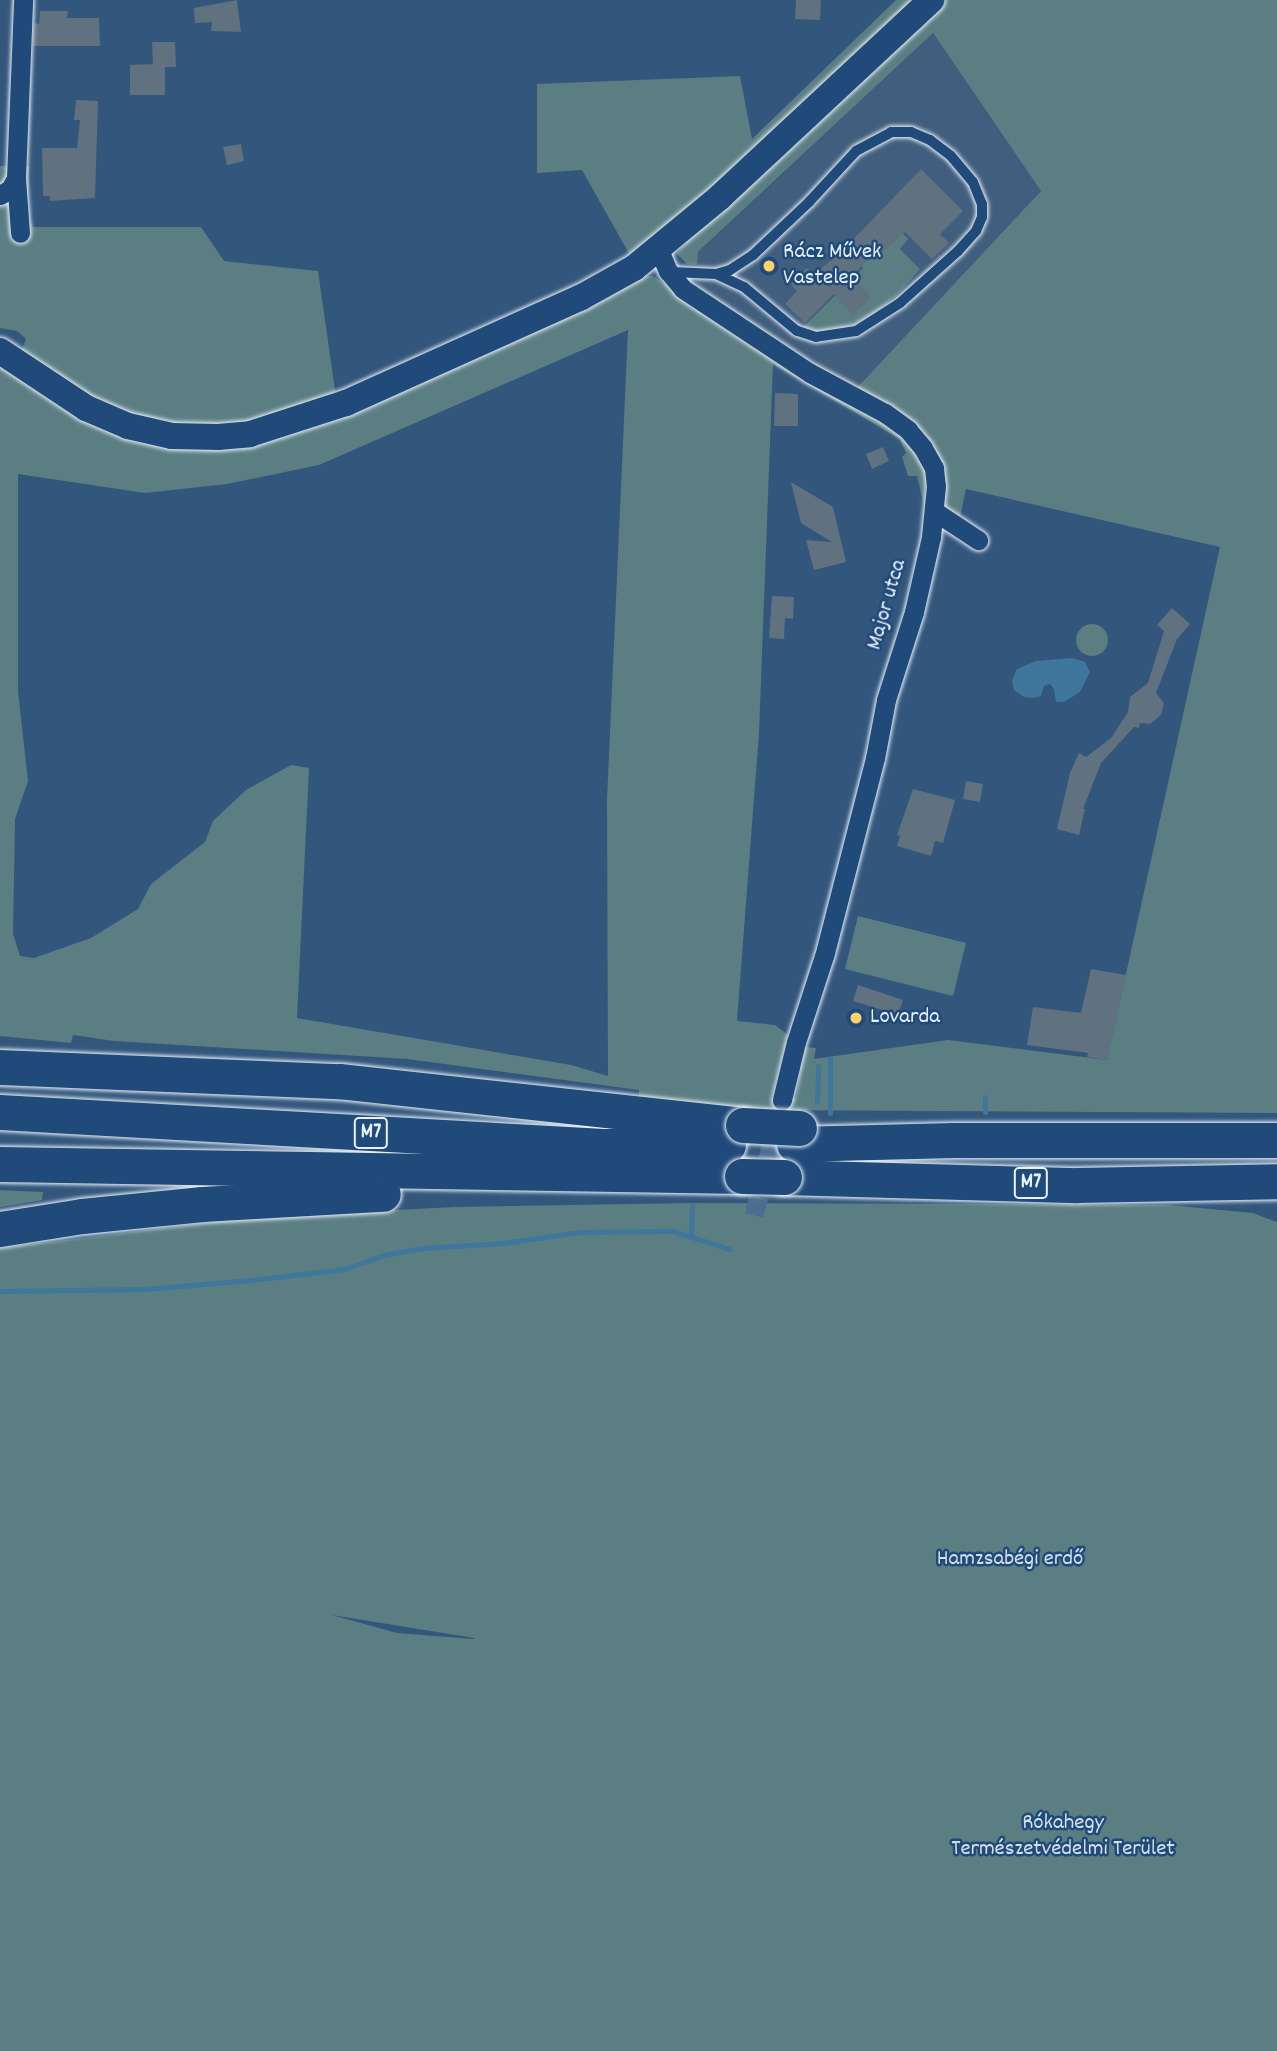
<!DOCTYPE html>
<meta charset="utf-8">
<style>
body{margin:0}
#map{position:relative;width:1277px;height:2051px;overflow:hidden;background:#32567c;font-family:Dekko,sans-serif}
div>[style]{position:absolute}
.built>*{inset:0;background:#405e7d}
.green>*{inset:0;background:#5b7e83}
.round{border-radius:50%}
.water>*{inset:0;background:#3f769b}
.stream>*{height:5px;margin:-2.5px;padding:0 2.5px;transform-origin:2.5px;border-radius:2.5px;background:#3f769b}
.building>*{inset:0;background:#607180}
.street-tunnel>*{height:19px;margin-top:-9.5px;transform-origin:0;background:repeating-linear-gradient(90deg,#4d6d8f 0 19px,transparent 0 29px)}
.roads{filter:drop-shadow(0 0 2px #e8f1f8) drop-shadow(0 0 2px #e8f1f8)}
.lane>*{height:10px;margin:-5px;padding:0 5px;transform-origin:5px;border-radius:5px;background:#1f4a7a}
.street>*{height:19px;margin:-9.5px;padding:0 9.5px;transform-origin:9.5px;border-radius:9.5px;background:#1f4a7a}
.secondary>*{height:26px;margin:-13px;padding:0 13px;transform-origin:13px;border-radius:13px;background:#1f4a7a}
.highway>*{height:35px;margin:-17.5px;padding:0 17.5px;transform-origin:17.5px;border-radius:17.5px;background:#1f4a7a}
.bridges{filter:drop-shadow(0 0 2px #e8f1f8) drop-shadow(0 0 2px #e8f1f8)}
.highway-bridge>*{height:35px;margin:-17.5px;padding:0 17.5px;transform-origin:17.5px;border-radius:17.5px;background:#1f4a7a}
.dots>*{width:19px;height:19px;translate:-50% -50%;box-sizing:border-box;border:4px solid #1f4a7a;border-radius:50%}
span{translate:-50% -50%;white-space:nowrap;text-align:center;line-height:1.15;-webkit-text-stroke:5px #1f4a7a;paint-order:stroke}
.shield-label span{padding:2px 5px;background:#1f4a7a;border:2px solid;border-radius:5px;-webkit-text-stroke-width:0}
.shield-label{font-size:21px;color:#e8f1f8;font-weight:700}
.poi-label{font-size:23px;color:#e8f1f8}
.left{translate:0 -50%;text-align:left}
.street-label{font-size:23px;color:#e8f1f8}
.park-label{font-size:23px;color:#d3e0e6}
</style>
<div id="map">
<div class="built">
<div style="clip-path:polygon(933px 33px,1041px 191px,855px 390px,696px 288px,698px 253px)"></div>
</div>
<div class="green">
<div style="clip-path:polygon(896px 0,920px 0,702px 203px,631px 257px,582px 170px,537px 173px,537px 84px,740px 76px,752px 139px)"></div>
<div style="clip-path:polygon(evenodd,944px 0,1277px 0,1277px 1113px,761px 1110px,639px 1098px,639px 1090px,407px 1059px,114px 1041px,73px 1035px,71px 1043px,0 1036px,0 365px,90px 419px,136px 435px,169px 444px,222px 445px,255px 441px,360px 407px,562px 316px,640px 276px,653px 276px,808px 379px,897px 427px,914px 444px,927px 473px,924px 505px,917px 476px,908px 476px,902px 457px,906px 453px,900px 439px,773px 364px,759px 733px,737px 1021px,775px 1025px,788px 1035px,772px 1097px,796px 1098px,804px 1047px,816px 1048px,814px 1059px,948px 1040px,1107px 1060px,1220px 547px,966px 489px,960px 517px,954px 519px,943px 503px,939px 461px,912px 428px,855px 390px,1041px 191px,933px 33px,698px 252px,697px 265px,687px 264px,677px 254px,688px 240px,944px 0,628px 330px,607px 800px,608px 1076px,571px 1065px,297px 1018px,309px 768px,291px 765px,246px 790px,213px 821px,205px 842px,151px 884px,138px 909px,91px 938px,34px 958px,20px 956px,13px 934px,15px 819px,28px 781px,18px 691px,18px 474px,145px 493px,227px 484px,319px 465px,628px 330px)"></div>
<div style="clip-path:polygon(0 166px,29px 167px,28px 218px,33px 227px,201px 227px,224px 261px,318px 271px,336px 397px,250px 421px,219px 427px,156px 422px,105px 405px,21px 353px,26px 339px,17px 331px,0 328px)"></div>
<div style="clip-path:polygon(901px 232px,908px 239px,900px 249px,920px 269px,901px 291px,875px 313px,849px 327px,821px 332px,810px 332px,803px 327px,863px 268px,860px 257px)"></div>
<div class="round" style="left:1076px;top:624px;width:32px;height:32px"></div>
<div style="clip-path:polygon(858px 916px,966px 943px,953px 996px,845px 969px)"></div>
<div style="clip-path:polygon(0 1190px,43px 1192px,42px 1200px,0 1207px)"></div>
<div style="clip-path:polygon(evenodd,693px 1203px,1169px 1205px,1253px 1213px,1277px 1222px,1277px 2051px,0 2051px,0 1248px,256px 1217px,455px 1207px,693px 1203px,332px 1615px,474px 1638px,474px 1639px,397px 1633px,332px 1615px)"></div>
</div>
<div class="water">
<div style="clip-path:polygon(1073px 658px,1085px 662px,1090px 672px,1080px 692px,1064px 702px,1056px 702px,1054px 689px,1050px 684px,1044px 686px,1041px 696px,1032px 698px,1024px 697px,1014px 690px,1012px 680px,1017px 669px,1036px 661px)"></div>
</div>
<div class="stream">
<div style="left:985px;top:1097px;width:15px;rotate:90deg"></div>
<div style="left:817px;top:1102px;width:36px;rotate:-88deg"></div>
<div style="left:830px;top:1113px;width:55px;rotate:-90deg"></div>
<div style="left:691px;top:1236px;width:31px;rotate:-88deg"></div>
<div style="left:0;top:1291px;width:144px;rotate:-0.8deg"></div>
<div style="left:144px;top:1289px;width:108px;rotate:-4.8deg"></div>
<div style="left:252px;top:1280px;width:93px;rotate:-6.8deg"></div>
<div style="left:344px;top:1269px;width:42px;rotate:-19.3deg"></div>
<div style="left:384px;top:1255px;width:40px;rotate:-10deg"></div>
<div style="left:423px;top:1248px;width:80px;rotate:-3.6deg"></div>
<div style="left:503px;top:1243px;width:77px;rotate:-8.2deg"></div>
<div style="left:579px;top:1232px;width:94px;rotate:-0.6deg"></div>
<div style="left:673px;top:1231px;width:59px;rotate:17.8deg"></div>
</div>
<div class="building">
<div style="clip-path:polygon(237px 0,241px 32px,211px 31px,212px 22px,195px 23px,194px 8px)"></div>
<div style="clip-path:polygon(796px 0,821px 0,820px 20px,795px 19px)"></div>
<div style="clip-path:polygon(40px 11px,68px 11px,67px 18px,99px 18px,100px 46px,33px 46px,34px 23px,39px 24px)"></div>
<div style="clip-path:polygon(152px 42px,175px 42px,176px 67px,165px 67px,165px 95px,130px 95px,130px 65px,153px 64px)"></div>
<div style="clip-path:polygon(76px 100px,98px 101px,95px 198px,50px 201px,50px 196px,43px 196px,42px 148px,77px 148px,80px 120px,74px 120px)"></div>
<div style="clip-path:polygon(241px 144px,244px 161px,227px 165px,223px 147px)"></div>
<div style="clip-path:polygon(921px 169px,963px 211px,940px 234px,949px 243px,932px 259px,905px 232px,877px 257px,874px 254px,852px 276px,871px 297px,852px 315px,834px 294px,805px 323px,785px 304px,797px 291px,791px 284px,807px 268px,814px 275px,844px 249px)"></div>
<div style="clip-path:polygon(775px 393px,798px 394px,798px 426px,774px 426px)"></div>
<div style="clip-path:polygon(883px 447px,889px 461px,872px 469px,866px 454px)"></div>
<div style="clip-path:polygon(791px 482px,833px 507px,846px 562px,814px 570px,806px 540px,832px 542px,801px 523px)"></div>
<div style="clip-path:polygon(772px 596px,794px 597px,793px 619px,785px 618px,784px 639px,769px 638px)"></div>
<div style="clip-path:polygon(1172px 608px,1190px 624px,1177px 639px,1156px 693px,1164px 703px,1161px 715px,1150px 724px,1140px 723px,1139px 728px,1134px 727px,1101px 763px,1083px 809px,1085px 809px,1079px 835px,1057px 829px,1070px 773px,1079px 753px,1086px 757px,1111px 738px,1128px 712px,1130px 697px,1148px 683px,1164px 631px,1157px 625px)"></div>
<div style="clip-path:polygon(966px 781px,983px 784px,980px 802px,963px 799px)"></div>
<div style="clip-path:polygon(913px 789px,955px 800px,943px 843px,935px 841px,931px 856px,897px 846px,900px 836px,897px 835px)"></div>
<div style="clip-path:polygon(1091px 969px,1126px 975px,1107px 1060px,1087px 1057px,1088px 1053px,1027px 1045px,1033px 1007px,1081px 1013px)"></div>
<div style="clip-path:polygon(858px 985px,903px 1000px,898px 1015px,853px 1001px)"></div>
</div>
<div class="street-tunnel">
<div style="left:754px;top:1215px;width:100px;rotate:-76.1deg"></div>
</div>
<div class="roads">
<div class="lane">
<div style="left:672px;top:272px;width:44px;rotate:2.6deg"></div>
<div style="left:716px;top:274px;width:15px;rotate:-16deg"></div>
<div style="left:730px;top:270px;width:27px;rotate:-33deg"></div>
<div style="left:753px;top:255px;width:77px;rotate:-43.4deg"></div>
<div style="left:809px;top:202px;width:69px;rotate:-47.3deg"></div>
<div style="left:856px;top:151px;width:40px;rotate:-28deg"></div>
<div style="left:891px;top:132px;width:20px"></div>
<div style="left:911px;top:132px;width:21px;rotate:23deg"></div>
<div style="left:930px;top:140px;width:26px;rotate:37deg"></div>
<div style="left:951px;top:156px;width:34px;rotate:50deg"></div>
<div style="left:973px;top:182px;width:24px;rotate:68deg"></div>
<div style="left:982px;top:204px;width:13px;rotate:90deg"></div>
<div style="left:982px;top:217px;width:15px;rotate:113deg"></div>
<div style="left:976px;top:231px;width:27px;rotate:132deg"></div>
<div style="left:958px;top:251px;width:78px;rotate:138.1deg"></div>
<div style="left:900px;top:303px;width:52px;rotate:147.5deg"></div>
<div style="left:856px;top:331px;width:40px;rotate:171.5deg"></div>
<div style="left:816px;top:337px;width:20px;rotate:-162deg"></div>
<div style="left:797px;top:331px;width:69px;rotate:-140.3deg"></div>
<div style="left:744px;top:287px;width:31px;rotate:-155deg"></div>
</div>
<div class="street">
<div style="left:16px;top:178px;width:55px;rotate:85.8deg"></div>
<div style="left:0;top:195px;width:12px;rotate:-31deg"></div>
<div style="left:10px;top:189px;width:13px;rotate:-61deg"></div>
<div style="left:16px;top:178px;width:178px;rotate:-87.7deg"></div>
<div style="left:659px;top:250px;width:23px;rotate:67deg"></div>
<div style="left:668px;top:271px;width:23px;rotate:50deg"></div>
<div style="left:683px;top:289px;width:152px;rotate:33.5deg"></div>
<div style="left:810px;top:373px;width:85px;rotate:28.1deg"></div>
<div style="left:885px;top:413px;width:29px;rotate:36deg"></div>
<div style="left:908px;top:430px;width:23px;rotate:50deg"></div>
<div style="left:923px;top:448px;width:23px;rotate:61deg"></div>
<div style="left:934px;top:468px;width:18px;rotate:84deg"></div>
<div style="left:936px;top:486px;width:51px;rotate:95.6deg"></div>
<div style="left:931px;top:537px;width:77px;rotate:102.8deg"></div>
<div style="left:914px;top:612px;width:92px;rotate:107.7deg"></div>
<div style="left:886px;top:700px;width:59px;rotate:100.7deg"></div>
<div style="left:875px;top:758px;width:204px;rotate:104.4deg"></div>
<div style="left:824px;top:956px;width:90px;rotate:108deg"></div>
<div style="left:796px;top:1042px;width:60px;rotate:103.6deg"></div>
<div style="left:934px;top:511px;width:53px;rotate:33.4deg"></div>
</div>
<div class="secondary">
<div style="left:0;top:351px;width:103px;rotate:33.5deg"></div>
<div style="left:86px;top:408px;width:46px;rotate:23.2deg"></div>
<div style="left:128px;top:426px;width:45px;rotate:12.8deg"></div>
<div style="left:172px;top:436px;width:46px;rotate:1.2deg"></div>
<div style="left:218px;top:437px;width:32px;rotate:-5deg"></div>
<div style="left:250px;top:434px;width:101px;rotate:-17.9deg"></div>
<div style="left:346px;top:403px;width:256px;rotate:-24.2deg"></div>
<div style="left:580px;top:298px;width:62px;rotate:-29.1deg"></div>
<div style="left:634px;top:268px;width:112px;rotate:-39.5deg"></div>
<div style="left:720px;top:197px;width:289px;rotate:-43deg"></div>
</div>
<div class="highway">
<div style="left:0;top:1067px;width:339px;rotate:2.4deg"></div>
<div style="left:339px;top:1081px;width:406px;rotate:6.2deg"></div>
<div style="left:0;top:1112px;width:604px;rotate:3.23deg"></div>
<div style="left:603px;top:1146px;width:125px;rotate:-0.5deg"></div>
<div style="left:794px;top:1144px;width:160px;rotate:-1.4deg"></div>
<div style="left:954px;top:1140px;width:323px"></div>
<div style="left:0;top:1164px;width:742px;rotate:0.93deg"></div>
<div style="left:784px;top:1177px;width:293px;rotate:1.6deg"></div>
<div style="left:1077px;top:1185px;width:200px;rotate:-1.1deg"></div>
<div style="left:0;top:1229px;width:83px;rotate:-9deg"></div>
<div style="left:82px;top:1216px;width:121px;rotate:-5.7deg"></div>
<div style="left:202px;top:1204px;width:181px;rotate:-3.2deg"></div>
</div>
</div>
<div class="bridges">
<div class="highway-bridge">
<div style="left:743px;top:1125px;width:56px;rotate:3.1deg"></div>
<div style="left:742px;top:1176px;width:42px;rotate:1.4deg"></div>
</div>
</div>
<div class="dots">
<div style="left:769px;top:266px;background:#ffd166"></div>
<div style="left:856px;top:1018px;background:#ffd166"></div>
</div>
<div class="shield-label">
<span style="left:371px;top:1133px">M7</span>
<span style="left:1031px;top:1183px">M7</span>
</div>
<div class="poi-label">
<span class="left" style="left:783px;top:266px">Rácz Művek<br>Vastelep</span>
<span class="left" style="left:870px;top:1018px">Lovarda</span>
</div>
<div class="street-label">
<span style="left:888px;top:605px;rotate:-74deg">Major utca</span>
</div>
<div class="park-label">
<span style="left:1010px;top:1560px">Hamzsabégi erdő</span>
<span style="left:1063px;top:1837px">Rókahegy<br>Természetvédelmi Terület</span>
</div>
</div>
